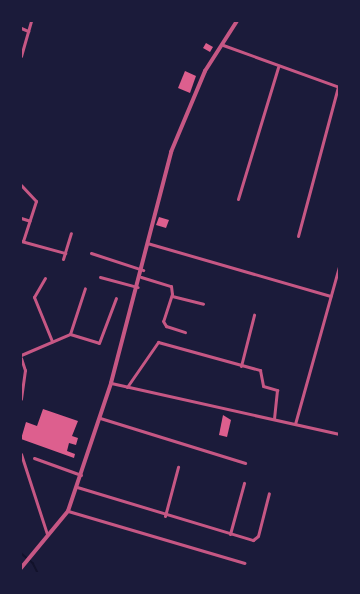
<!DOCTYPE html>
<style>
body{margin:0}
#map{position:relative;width:360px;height:594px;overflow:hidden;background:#1b1b3a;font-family:Lato,sans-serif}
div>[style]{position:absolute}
.stream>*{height:1.5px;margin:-0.75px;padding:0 0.75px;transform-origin:0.75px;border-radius:0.75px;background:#12122b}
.building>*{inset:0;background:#dd5f8e}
.minor>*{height:3px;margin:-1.5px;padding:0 1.5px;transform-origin:1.5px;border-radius:1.5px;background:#c65784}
.tertiary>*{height:4px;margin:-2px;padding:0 2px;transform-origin:2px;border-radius:2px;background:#c65784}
span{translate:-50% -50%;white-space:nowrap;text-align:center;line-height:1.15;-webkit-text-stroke:4px #1b1b3a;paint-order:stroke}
.frame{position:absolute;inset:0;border:22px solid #1b1b3a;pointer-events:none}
</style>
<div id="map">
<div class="stream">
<div style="left:21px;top:553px;width:16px;rotate:40deg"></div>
<div style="left:33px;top:563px;width:11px;rotate:63deg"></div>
</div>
<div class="building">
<div style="clip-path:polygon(206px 43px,213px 47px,210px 52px,203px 48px)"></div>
<div style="clip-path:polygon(185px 71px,196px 76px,190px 93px,178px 88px)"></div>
<div style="clip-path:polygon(159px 217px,169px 220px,166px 228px,156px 225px)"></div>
<div style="clip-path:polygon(43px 409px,78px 421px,72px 436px,78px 438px,76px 445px,69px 443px,67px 451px,75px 454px,74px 458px,21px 439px,26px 422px,37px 426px)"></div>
<div style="clip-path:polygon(223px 415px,231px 420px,227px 437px,219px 435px)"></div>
</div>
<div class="minor">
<div style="left:21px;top:28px;width:8px;rotate:23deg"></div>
<div style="left:223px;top:45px;width:123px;rotate:19.9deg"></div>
<div style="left:21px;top:56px;width:36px;rotate:-74deg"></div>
<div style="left:21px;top:185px;width:22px;rotate:47deg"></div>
<div style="left:36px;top:201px;width:42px;rotate:108deg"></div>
<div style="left:238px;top:199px;width:138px;rotate:-73.1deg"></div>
<div style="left:21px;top:218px;width:9px;rotate:18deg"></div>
<div style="left:298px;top:236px;width:154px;rotate:-75deg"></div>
<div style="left:21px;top:241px;width:46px;rotate:15.3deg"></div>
<div style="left:147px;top:243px;width:191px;rotate:16.1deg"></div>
<div style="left:91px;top:253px;width:55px;rotate:18.1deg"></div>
<div style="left:63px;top:259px;width:27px;rotate:-73deg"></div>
<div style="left:100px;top:277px;width:39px;rotate:15deg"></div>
<div style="left:141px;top:277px;width:31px;rotate:17deg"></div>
<div style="left:171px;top:286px;width:8px;rotate:83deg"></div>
<div style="left:172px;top:294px;width:28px;rotate:108deg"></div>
<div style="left:163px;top:321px;width:6px;rotate:59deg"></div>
<div style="left:166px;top:326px;width:20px;rotate:18deg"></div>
<div style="left:45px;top:278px;width:22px;rotate:120deg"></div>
<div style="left:34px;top:297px;width:48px;rotate:67.8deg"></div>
<div style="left:172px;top:296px;width:32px;rotate:14deg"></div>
<div style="left:70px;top:334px;width:48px;rotate:-71.9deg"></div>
<div style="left:21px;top:355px;width:53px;rotate:-23.2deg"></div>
<div style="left:70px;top:334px;width:30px;rotate:17deg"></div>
<div style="left:99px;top:343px;width:48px;rotate:-69.3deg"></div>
<div style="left:21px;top:358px;width:13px;rotate:72deg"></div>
<div style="left:25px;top:370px;width:29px;rotate:98deg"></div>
<div style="left:241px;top:366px;width:53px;rotate:-75.7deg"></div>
<div style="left:111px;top:383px;width:234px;rotate:12.6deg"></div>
<div style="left:127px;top:387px;width:55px;rotate:-55.4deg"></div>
<div style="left:158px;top:342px;width:106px;rotate:15.4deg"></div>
<div style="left:260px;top:370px;width:16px;rotate:79deg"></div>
<div style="left:263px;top:386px;width:15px;rotate:16deg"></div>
<div style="left:277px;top:390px;width:29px;rotate:96deg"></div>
<div style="left:100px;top:418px;width:152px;rotate:17.2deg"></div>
<div style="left:295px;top:424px;width:164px;rotate:-74.4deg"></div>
<div style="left:21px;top:454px;width:84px;rotate:72deg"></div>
<div style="left:34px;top:458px;width:50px;rotate:19.9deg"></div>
<div style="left:77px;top:487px;width:184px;rotate:16.8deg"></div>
<div style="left:253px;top:540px;width:6px;rotate:-39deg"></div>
<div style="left:258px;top:536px;width:44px;rotate:-75.7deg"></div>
<div style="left:68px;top:511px;width:184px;rotate:16.4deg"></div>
<div style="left:165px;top:516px;width:51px;rotate:-75.1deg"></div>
<div style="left:230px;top:534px;width:53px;rotate:-74.6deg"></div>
</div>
<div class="tertiary">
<div style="left:21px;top:568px;width:74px;rotate:-50.5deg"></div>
<div style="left:68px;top:511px;width:135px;rotate:-71.4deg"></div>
<div style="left:111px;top:383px;width:239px;rotate:-75.4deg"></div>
<div style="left:171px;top:152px;width:88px;rotate:-67.2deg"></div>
<div style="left:205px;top:71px;width:59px;rotate:-57.4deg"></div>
</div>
<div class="frame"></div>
</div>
